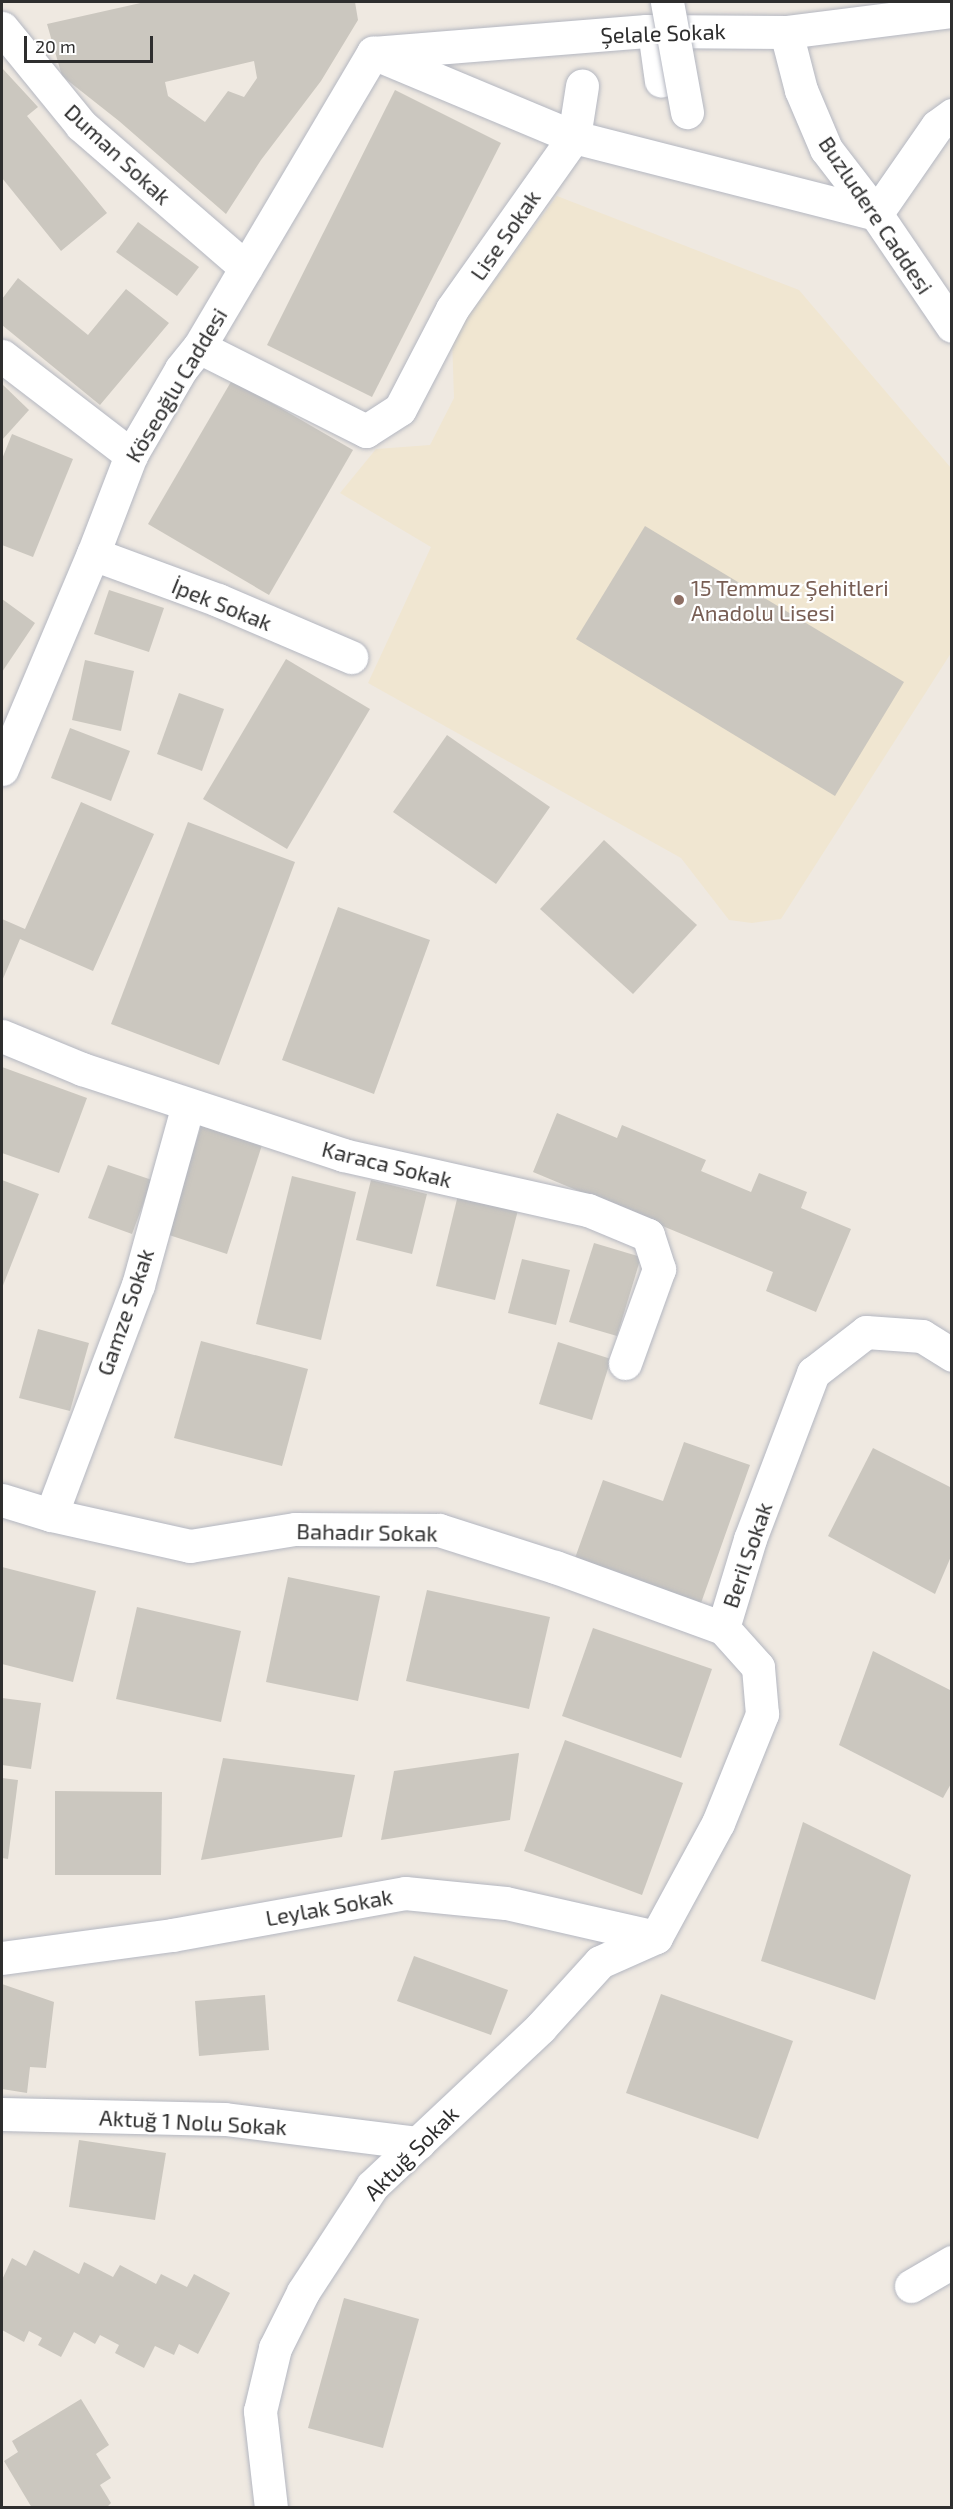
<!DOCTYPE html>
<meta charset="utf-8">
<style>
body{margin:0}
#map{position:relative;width:953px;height:2509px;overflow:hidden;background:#efe9e1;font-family:"Exo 2",sans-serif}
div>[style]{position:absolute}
.education>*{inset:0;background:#f0e6d1}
.building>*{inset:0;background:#cbc7bf}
.roads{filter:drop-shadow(0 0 2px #b4b7c1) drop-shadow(0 0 2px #b4b7c1)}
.street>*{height:33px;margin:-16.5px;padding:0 16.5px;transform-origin:16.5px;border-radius:16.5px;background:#fff}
.secondary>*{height:33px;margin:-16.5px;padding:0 16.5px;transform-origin:16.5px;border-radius:16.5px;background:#fff}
.bridges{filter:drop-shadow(0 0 2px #b4b7c1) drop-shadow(0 0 2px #b4b7c1)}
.street-bridge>*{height:33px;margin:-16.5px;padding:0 16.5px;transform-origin:16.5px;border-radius:16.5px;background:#fff}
.dots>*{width:16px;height:16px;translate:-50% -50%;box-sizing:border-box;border:3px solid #fff;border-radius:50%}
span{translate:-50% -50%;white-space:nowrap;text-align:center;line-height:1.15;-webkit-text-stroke:4.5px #fff;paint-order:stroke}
.street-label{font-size:22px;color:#2e2e2e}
.education-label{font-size:22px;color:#785e54}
.left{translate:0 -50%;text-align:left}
.frame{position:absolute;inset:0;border:3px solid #2e2e2e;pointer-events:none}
.scale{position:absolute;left:24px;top:36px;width:129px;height:27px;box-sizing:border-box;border:3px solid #2e2e2e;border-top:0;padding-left:8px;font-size:18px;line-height:21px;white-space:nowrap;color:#2e2e2e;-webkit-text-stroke:4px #fff;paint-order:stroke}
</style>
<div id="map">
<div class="education">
<div style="clip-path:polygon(557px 196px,799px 290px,951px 468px,951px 653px,781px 919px,752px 923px,729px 920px,681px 858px,368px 683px,431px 547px,340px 493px,376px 449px,430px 445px,454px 398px,452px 338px)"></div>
</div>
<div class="building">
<div style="clip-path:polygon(evenodd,145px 2px,355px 2px,358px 20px,321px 81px,261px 160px,226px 214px,119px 121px,62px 76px,47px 24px,145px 2px,254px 61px,257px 78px,244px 97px,228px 91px,205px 122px,168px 96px,165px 82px,254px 61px)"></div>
<div style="clip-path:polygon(2px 68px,38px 107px,27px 116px,107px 213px,61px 251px,2px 178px)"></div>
<div style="clip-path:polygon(395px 90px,501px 143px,372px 397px,267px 345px)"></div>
<div style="clip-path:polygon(138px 222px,199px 267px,177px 296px,116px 252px)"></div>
<div style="clip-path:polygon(18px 278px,88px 335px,126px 289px,169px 323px,100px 405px,2px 325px,2px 299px)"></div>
<div style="clip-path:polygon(232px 380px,353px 450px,269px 595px,148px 524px)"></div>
<div style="clip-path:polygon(2px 384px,29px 410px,2px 440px)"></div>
<div style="clip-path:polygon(12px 434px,73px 459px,33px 557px,2px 545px,2px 459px)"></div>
<div style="clip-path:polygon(645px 526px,904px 682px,835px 796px,576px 639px)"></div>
<div style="clip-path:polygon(109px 590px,164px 608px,149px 652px,94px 634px)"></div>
<div style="clip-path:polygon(2px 599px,35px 623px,2px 672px)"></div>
<div style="clip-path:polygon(286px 659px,370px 709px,287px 849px,203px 799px)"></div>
<div style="clip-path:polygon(85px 660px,134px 671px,121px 731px,72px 720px)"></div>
<div style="clip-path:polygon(179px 693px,224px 709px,202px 771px,157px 754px)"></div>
<div style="clip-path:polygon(70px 728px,130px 751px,111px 801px,51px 778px)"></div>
<div style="clip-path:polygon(447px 735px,550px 807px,496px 884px,393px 812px)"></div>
<div style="clip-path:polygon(81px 802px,154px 834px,93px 971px,20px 939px,2px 981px,2px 919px,25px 929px)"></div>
<div style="clip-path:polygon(188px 822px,295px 862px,219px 1065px,111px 1024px)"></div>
<div style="clip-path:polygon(604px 840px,697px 925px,633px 994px,540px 909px)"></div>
<div style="clip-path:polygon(338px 907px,430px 940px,374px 1094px,282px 1060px)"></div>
<div style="clip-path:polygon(2px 1067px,87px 1098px,59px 1173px,2px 1153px)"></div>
<div style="clip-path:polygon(557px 1113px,617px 1138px,622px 1125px,706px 1160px,701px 1171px,751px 1192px,759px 1173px,807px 1192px,801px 1208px,851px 1229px,816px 1312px,766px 1291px,773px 1272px,533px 1172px)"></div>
<div style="clip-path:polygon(201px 1126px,262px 1145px,227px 1254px,166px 1234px)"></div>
<div style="clip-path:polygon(108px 1165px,152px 1180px,132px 1234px,88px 1218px)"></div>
<div style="clip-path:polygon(292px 1176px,356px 1192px,321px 1340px,256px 1324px)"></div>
<div style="clip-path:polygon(2px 1180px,39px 1194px,2px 1288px)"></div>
<div style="clip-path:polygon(371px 1180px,427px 1194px,412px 1254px,356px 1240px)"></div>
<div style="clip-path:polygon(458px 1195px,518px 1210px,495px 1300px,436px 1286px)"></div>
<div style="clip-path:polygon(594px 1243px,641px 1257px,617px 1336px,569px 1322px)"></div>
<div style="clip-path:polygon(522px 1259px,570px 1270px,556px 1325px,508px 1313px)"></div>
<div style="clip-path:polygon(38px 1329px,89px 1343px,70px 1411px,19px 1398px)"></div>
<div style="clip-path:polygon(201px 1341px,308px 1369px,282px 1466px,174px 1438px)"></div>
<div style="clip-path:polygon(558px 1342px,611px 1359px,592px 1420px,539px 1404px)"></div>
<div style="clip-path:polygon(684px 1442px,750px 1465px,701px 1603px,575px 1558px,603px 1480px,663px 1501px)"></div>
<div style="clip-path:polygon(873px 1448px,952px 1488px,952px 1554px,935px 1594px,828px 1536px)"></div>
<div style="clip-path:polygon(2px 1567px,96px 1591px,73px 1682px,2px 1664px)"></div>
<div style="clip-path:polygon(288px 1577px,380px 1596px,358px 1701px,266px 1682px)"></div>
<div style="clip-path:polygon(427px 1590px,550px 1617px,529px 1709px,406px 1681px)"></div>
<div style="clip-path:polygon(137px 1607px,241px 1631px,221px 1722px,116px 1699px)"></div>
<div style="clip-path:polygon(593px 1628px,712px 1669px,681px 1758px,562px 1716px)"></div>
<div style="clip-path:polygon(873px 1651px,952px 1691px,952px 1782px,943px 1798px,839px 1745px)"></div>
<div style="clip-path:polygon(2px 1698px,41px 1703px,31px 1769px,2px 1765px)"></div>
<div style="clip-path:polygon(565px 1740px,683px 1783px,642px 1895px,524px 1851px)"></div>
<div style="clip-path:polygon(519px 1753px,510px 1820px,381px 1840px,394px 1771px)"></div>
<div style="clip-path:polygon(223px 1758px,355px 1775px,342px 1837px,201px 1860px)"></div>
<div style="clip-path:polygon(2px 1778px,18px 1780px,8px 1859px,2px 1858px)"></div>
<div style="clip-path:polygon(55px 1791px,162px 1792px,161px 1875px,55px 1875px)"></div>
<div style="clip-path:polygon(803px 1822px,911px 1875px,875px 2000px,761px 1961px)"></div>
<div style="clip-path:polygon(414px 1956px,508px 1990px,491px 2035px,397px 2001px)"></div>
<div style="clip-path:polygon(2px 1984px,54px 2002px,46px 2068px,30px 2067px,27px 2093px,2px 2089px)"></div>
<div style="clip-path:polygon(661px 1994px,793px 2041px,758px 2139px,626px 2093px)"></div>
<div style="clip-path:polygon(265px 1995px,269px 2050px,199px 2056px,195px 2001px)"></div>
<div style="clip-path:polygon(79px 2140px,166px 2153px,155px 2220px,69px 2207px)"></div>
<div style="clip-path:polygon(34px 2250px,79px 2274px,84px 2262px,113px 2277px,120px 2265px,156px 2284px,161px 2274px,187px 2287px,194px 2274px,230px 2293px,198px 2354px,179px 2344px,174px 2355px,155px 2346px,144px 2368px,115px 2353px,119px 2345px,100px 2335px,95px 2344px,74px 2332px,61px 2357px,38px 2345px,42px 2338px,29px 2331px,24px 2342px,2px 2330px,2px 2280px,12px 2258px,26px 2266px)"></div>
<div style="clip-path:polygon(344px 2298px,419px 2319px,383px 2448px,308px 2428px)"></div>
<div style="clip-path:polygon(81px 2399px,109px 2445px,96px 2454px,111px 2478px,100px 2485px,111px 2503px,106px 2508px,32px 2508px,4px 2461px,18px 2452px,12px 2441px)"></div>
</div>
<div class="roads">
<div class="street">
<div style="left:2px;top:28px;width:125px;rotate:50.8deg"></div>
<div style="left:81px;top:125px;width:218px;rotate:40.9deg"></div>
<div style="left:654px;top:31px;width:50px;rotate:82deg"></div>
<div style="left:373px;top:53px;width:218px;rotate:22.7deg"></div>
<div style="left:574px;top:137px;width:312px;rotate:14.3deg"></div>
<div style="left:876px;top:214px;width:107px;rotate:-55.3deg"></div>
<div style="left:937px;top:126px;width:19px;rotate:-36deg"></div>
<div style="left:199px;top:347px;width:187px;rotate:26.7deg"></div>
<div style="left:366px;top:431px;width:40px;rotate:-32.9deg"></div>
<div style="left:400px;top:409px;width:113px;rotate:-62.5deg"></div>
<div style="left:452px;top:309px;width:211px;rotate:-54.7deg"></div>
<div style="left:574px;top:137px;width:52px;rotate:-81.1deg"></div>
<div style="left:2px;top:356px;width:163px;rotate:37.5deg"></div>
<div style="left:93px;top:554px;width:133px;rotate:20.2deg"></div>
<div style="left:218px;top:600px;width:145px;rotate:23.2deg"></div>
<div style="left:2px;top:1036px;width:87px;rotate:22.4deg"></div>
<div style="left:82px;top:1069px;width:275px;rotate:18.2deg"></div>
<div style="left:343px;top:1155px;width:251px;rotate:12.7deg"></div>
<div style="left:588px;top:1210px;width:65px;rotate:22.6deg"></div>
<div style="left:648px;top:1235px;width:36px;rotate:72deg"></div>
<div style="left:659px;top:1269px;width:100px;rotate:109.9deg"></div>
<div style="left:2px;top:1500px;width:51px;rotate:17deg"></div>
<div style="left:51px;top:1515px;width:142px;rotate:12.6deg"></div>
<div style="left:190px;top:1546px;width:106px;rotate:-9.2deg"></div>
<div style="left:295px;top:1529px;width:144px;rotate:0.4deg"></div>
<div style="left:439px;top:1530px;width:122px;rotate:17.7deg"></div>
<div style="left:555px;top:1567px;width:179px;rotate:20deg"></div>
<div style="left:51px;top:1515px;width:246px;rotate:-69.3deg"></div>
<div style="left:138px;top:1285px;width:187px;rotate:-74.5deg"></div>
<div style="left:656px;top:1937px;width:130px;rotate:-61.5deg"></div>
<div style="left:718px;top:1823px;width:118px;rotate:-68deg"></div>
<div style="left:762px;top:1714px;width:47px;rotate:-94.9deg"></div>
<div style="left:758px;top:1667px;width:52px;rotate:-131.9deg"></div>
<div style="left:723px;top:1628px;width:93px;rotate:-73.1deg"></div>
<div style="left:750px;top:1539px;width:178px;rotate:-69.2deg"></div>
<div style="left:813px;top:1373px;width:67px;rotate:-37.7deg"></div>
<div style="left:866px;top:1332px;width:56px;rotate:4.1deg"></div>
<div style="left:922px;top:1336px;width:36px;rotate:32deg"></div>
<div style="left:2px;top:1958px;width:172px;rotate:-7.7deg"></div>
<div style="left:172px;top:1935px;width:237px;rotate:-10.2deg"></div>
<div style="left:405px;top:1893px;width:101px;rotate:5.7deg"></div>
<div style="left:506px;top:1903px;width:154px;rotate:12.8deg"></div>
<div style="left:2px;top:2114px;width:223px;rotate:1.3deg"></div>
<div style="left:225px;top:2119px;width:195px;rotate:7.1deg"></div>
<div style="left:911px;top:2286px;width:48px;rotate:-30.3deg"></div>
<div style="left:271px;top:2508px;width:98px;rotate:-96.5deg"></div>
<div style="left:260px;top:2411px;width:65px;rotate:-76.6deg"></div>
<div style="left:275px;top:2348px;width:63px;rotate:-63.4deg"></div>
<div style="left:303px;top:2292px;width:126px;rotate:-56.9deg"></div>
<div style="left:372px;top:2186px;width:231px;rotate:-43.2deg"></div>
<div style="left:540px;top:2028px;width:89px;rotate:-47.7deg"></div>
<div style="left:600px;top:1962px;width:61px;rotate:-24.1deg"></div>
</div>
<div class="secondary">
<div style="left:786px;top:32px;width:60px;rotate:75.5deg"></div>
<div style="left:801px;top:90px;width:64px;rotate:67deg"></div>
<div style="left:826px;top:149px;width:82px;rotate:52.4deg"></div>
<div style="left:876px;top:214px;width:135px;rotate:55.8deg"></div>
<div style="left:2px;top:769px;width:233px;rotate:-67.1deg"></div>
<div style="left:93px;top:554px;width:106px;rotate:-69deg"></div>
<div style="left:131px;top:455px;width:99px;rotate:-59.8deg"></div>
<div style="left:181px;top:369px;width:28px;rotate:-51deg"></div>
<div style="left:199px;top:347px;width:342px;rotate:-59.4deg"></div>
<div style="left:373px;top:53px;width:274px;rotate:-4.6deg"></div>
<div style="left:646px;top:31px;width:140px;rotate:0.4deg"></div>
<div style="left:786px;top:32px;width:167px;rotate:-7.2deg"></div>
</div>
</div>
<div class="bridges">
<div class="street-bridge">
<div style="left:667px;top:2px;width:112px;rotate:79.7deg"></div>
</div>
</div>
<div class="dots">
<div style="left:679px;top:600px;background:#8d6e63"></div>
</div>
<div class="street-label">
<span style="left:663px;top:33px;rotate:-2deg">Şelale Sokak</span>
<span style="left:118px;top:154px;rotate:43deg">Duman Sokak</span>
<span style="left:876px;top:215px;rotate:56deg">Buzludere Caddesi</span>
<span style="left:505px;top:235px;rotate:-55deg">Lise Sokak</span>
<span style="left:176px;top:385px;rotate:-59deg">Köseoğlu Caddesi</span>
<span style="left:222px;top:604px;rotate:22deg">İpek Sokak</span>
<span style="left:387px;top:1164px;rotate:14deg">Karaca Sokak</span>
<span style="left:125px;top:1312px;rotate:-71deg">Gamze Sokak</span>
<span style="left:367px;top:1532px;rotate:1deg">Bahadır Sokak</span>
<span style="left:747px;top:1555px;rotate:-71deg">Beril Sokak</span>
<span style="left:329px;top:1907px;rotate:-10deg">Leylak Sokak</span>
<span style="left:193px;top:2122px;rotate:3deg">Aktuğ 1 Nolu Sokak</span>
<span style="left:411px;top:2153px;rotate:-45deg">Aktuğ Sokak</span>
</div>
<div class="education-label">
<span class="left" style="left:691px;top:600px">15 Temmuz Şehitleri<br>Anadolu Lisesi</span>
</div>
<div class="frame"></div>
<div class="scale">20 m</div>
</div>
